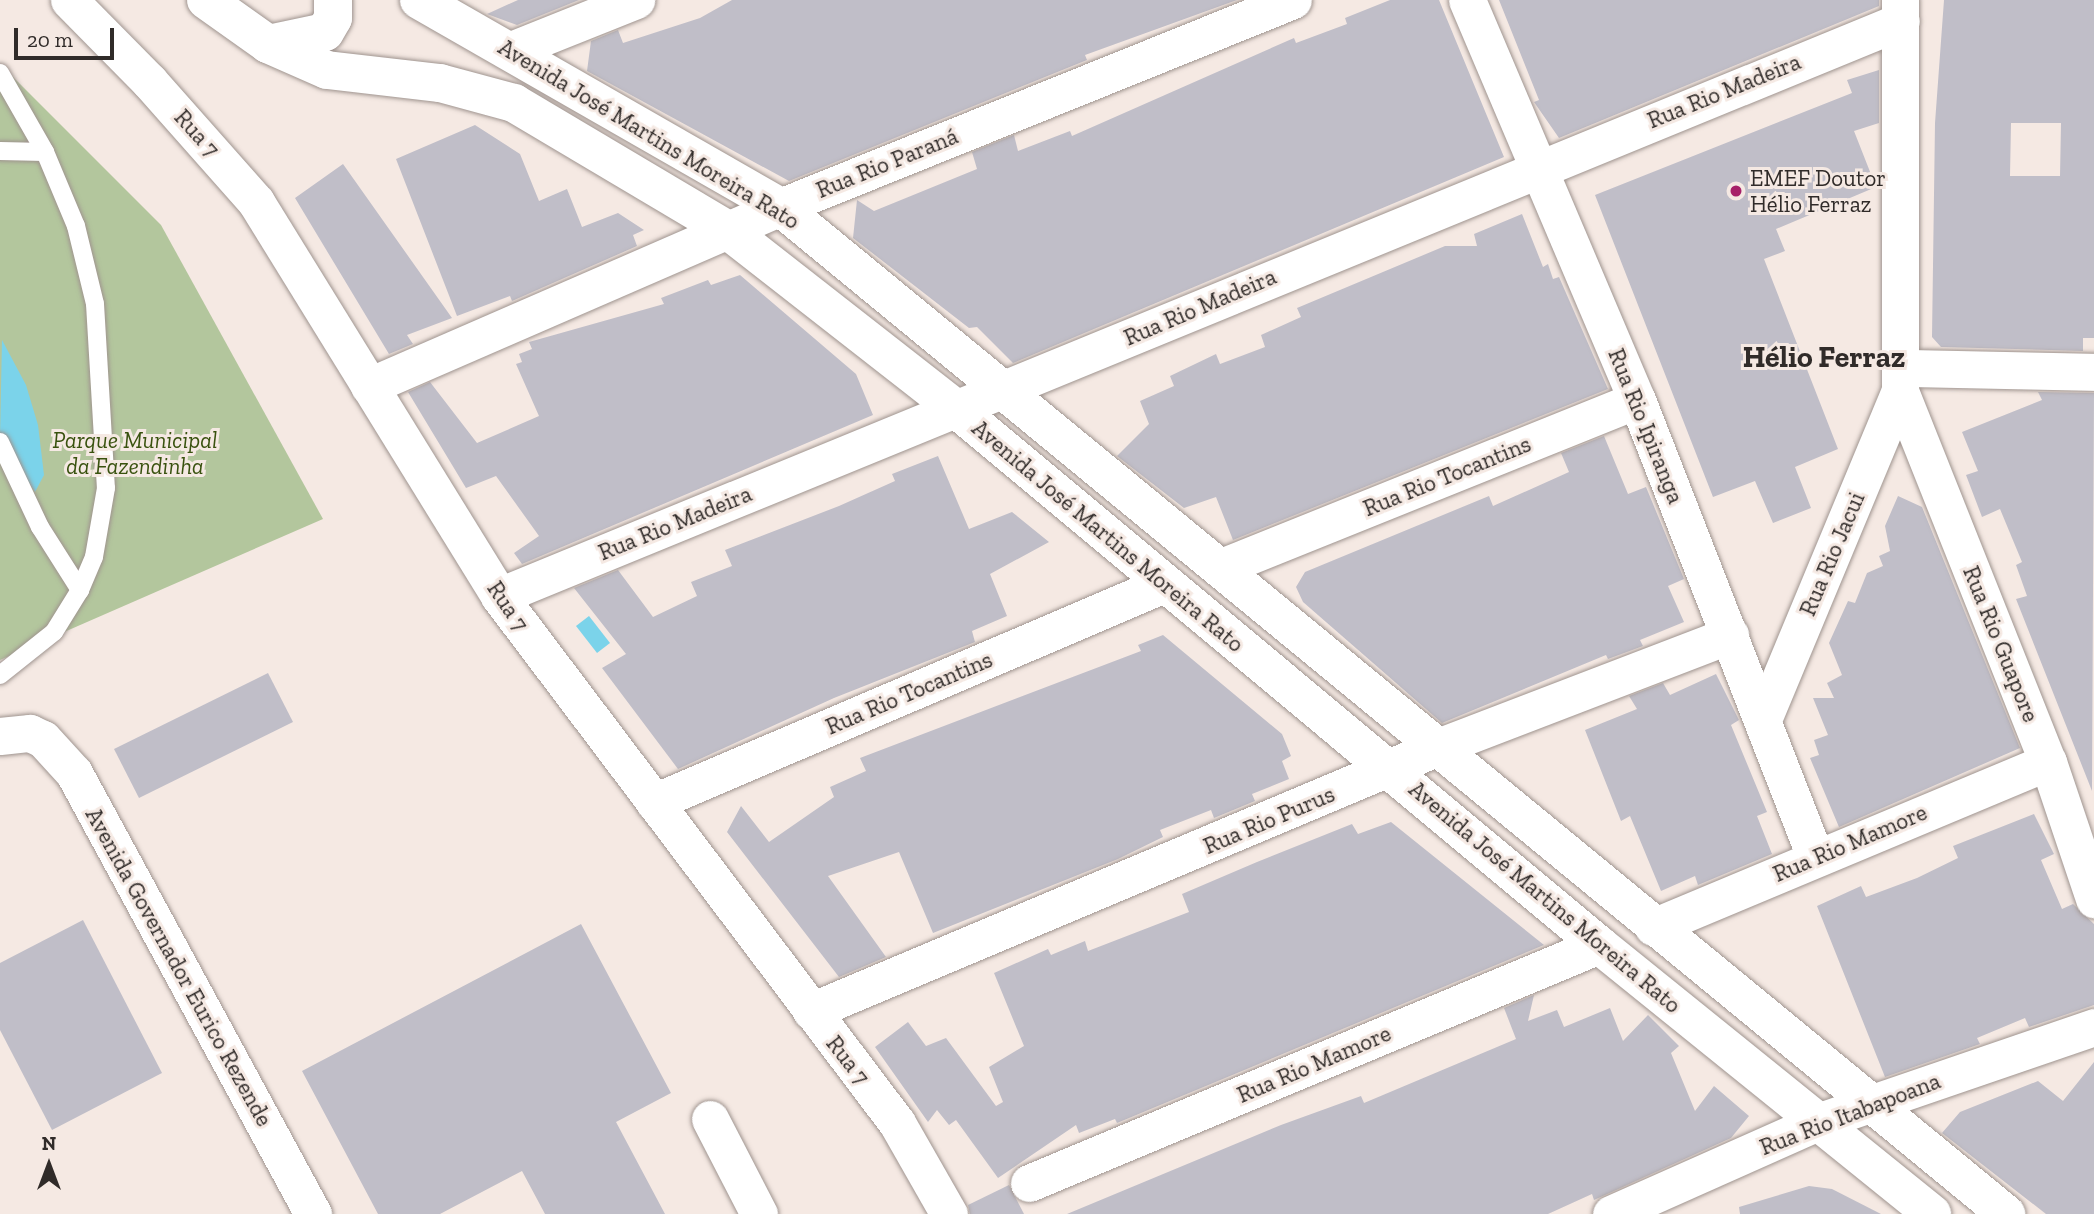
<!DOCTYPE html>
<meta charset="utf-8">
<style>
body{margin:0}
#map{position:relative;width:2094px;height:1214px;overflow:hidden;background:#f5e9e3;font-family:"Zilla Slab",serif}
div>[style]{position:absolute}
.green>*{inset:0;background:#b3c69d}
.water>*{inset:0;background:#7bd3ea}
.building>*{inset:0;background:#c0bec8}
.roads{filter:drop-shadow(0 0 2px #9f948f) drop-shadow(0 0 2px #9f948f)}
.service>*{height:18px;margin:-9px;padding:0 9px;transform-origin:9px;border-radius:9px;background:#fff}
.minor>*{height:37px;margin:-18.5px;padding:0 18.5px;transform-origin:18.5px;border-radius:18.5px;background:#fff}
.tertiary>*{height:38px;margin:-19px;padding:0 19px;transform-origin:19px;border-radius:19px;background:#fff}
.dots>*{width:19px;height:19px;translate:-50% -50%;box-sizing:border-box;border:4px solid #f5e9e3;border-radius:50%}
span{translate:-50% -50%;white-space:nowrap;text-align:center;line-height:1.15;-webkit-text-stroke:6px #f5e9e3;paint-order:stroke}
.street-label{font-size:23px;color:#302b29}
.poi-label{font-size:23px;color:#302b29}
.left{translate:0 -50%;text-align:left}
.park-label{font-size:23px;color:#39520f;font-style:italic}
.district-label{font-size:30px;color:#302b29;font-weight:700}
.north{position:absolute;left:14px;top:1130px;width:70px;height:70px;-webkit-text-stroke:5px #f5e9e3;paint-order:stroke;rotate:0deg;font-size:19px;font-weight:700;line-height:28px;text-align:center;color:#302b29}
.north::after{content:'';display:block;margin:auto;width:24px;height:32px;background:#302b29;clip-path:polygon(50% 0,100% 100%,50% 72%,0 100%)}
.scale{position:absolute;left:14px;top:28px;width:100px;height:32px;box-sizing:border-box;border:4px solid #302b29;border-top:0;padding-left:9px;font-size:21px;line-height:24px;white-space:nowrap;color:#302b29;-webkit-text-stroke:5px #f5e9e3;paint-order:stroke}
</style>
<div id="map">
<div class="green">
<div style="clip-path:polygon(0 64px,161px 225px,323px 519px,0 660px)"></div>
</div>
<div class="water">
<div style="clip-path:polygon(2px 340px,26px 385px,38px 425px,44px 475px,35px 492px,0 438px)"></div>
<div style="clip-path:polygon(589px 616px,610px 643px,597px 653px,576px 626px)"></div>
</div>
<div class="building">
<div style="clip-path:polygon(518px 0,579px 0,517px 25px,487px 14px)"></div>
<div style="clip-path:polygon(732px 0,1237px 0,1085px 55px,1087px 60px,789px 181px,587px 71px,591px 41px,618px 30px,623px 43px,700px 18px)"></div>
<div style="clip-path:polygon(1390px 0,1439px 0,1504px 157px,1013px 363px,977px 327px,969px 328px,853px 238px,857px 200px,874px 211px,977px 169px,972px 152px,1014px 135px,1018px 151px,1070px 131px,1072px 136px,1294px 38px,1296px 43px,1347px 24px,1345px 18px)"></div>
<div style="clip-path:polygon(1499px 0,1879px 0,1879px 6px,1559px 138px,1534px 102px,1539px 100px)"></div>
<div style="clip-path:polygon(evenodd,1944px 0,2094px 0,2094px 338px,2083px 338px,2083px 351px,1941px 347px,1932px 337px,1935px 123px,1944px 0,2011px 123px,2061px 123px,2060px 176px,2010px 176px,2011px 123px)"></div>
<div style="clip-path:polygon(1879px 70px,1879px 123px,1854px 131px,1876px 187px,1776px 229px,1785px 251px,1764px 259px,1838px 449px,1795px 467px,1811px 508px,1773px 523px,1755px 481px,1713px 497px,1595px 195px,1852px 93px,1847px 80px)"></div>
<div style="clip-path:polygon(475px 125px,520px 154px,539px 201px,567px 189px,582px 227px,618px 213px,644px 230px,633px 235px,637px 246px,512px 301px,510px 296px,457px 316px,396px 159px)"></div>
<div style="clip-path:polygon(343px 164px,452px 318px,407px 335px,413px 344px,389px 354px,295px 198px)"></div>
<div style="clip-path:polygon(1522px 214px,1543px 267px,1548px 264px,1553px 279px,1559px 277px,1608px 389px,1233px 540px,1216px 497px,1184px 508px,1117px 456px,1149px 424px,1140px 401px,1174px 386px,1170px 376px,1216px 354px,1220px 364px,1265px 347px,1261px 335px,1301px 317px,1297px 308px,1445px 246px,1477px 246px,1474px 234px)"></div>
<div style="clip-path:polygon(740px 275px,856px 374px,873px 415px,522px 564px,514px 553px,539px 536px,496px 476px,466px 488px,408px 392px,430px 382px,477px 443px,539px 416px,516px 364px,522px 362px,519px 354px,532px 349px,529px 342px,664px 304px,661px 298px,708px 280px,711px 285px)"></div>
<div style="clip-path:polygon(2038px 392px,2094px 393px,2092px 791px,2016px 599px,2027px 596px,2016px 565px,2022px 562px,2000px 509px,1982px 517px,1966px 475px,1978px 471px,1962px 432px,2042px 400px)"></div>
<div style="clip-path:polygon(1604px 436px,1628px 494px,1646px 487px,1684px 579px,1668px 586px,1684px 622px,1640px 640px,1643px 646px,1608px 659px,1606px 655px,1442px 723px,1303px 602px,1296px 587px,1305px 572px,1489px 496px,1493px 506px,1569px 472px,1561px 453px)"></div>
<div style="clip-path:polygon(938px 456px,969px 529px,1012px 512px,1049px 542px,990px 574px,1007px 616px,972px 631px,975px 642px,834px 698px,678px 769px,602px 668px,626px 654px,574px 588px,618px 570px,653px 617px,697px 596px,691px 582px,732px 566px,725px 550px,839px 506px,895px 481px,892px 474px)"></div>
<div style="clip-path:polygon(1898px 496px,1922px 507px,2020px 748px,1839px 827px,1810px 758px,1819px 755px,1814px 740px,1828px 735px,1813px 698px,1834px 698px,1827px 683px,1842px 675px,1829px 643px,1848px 601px,1855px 603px,1867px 573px,1883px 566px,1879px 556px,1890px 551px,1885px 526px)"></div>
<div style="clip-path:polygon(1163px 635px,1282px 734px,1291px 756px,1282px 761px,1289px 779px,1252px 794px,1255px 801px,1214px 818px,1211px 810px,1160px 830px,1163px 837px,1118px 859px,933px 933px,899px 852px,828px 876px,886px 957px,839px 977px,727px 832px,741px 806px,769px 842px,834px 797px,830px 787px,866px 771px,860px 758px,1141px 651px,1138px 645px)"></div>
<div style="clip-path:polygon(268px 673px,293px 722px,139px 798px,114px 749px)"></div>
<div style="clip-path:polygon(1716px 674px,1739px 720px,1731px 725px,1767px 812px,1757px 816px,1772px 854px,1698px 885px,1695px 876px,1661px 891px,1630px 816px,1621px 821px,1585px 730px,1637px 709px,1629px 696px,1663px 683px,1670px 695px)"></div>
<div style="clip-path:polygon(2034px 814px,2054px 854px,2041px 860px,2062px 909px,2073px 904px,2094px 924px,2094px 1005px,2029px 1027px,2025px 1018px,1977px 1038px,1980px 1044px,1885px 1077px,1817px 906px,1861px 886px,1866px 897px,1917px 878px,1958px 858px,1953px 846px)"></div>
<div style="clip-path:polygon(1391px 822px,1544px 945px,1117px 1123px,1115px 1119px,1079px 1133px,1076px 1125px,998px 1178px,956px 1120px,949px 1125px,937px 1110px,928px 1122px,875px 1047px,908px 1022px,926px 1046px,946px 1038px,996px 1106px,1003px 1102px,989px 1067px,1024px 1046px,994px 973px,1048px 949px,1051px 955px,1085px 941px,1088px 951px,1189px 912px,1182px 894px,1257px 862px,1352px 824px,1358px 834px)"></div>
<div style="clip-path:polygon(83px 920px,162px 1073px,52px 1130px,0 1030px,0 963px)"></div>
<div style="clip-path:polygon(581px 924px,671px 1093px,616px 1122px,665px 1214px,545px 1214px,522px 1171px,440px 1214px,378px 1214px,302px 1071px)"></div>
<div style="clip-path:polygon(1534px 995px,1528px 1021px,1557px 1010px,1564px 1027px,1610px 1008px,1623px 1041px,1648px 1015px,1679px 1046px,1671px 1053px,1695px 1111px,1714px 1086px,1749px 1116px,1731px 1138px,1594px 1200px,1592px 1194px,1548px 1214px,1067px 1214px,1281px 1125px,1361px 1096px,1364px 1103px,1516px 1039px,1504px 1008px)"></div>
<div style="clip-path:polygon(2094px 1062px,2094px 1214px,2046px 1214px,1942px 1133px,1960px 1112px,2038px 1081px,2063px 1101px)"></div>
<div style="clip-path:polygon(1009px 1185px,1024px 1214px,970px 1214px,968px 1205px)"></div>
<div style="clip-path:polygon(1809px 1186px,1832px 1189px,1881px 1214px,1740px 1214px,1739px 1207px)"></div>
</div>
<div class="roads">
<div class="service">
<div style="left:0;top:73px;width:91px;rotate:60.3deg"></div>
<div style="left:45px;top:152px;width:80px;rotate:67.3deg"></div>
<div style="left:76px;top:226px;width:80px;rotate:76.3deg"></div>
<div style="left:95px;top:304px;width:184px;rotate:86.6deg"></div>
<div style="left:106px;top:488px;width:70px;rotate:99.9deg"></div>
<div style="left:94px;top:557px;width:36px;rotate:113deg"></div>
<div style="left:80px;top:590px;width:49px;rotate:121.8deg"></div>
<div style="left:54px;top:632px;width:69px;rotate:141.5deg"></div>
<div style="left:0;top:151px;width:45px;rotate:1.3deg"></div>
<div style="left:0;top:442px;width:94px;rotate:64.8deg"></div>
<div style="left:40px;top:527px;width:75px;rotate:57.6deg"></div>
</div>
<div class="minor">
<div style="left:69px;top:0;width:114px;rotate:45.4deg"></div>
<div style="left:149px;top:81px;width:162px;rotate:48.5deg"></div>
<div style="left:256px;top:202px;width:463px;rotate:58.3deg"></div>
<div style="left:499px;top:596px;width:660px;rotate:52.94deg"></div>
<div style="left:897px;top:1123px;width:105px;rotate:60.3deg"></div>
<div style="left:1467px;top:0;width:435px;rotate:67deg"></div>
<div style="left:1637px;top:400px;width:490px;rotate:68.7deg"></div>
<div style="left:511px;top:50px;width:135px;rotate:-21.8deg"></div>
<div style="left:1904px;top:368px;width:190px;rotate:1.2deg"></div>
<div style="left:369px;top:386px;width:448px;rotate:-23.5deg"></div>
<div style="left:780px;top:207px;width:553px;rotate:-21.97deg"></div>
<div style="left:1900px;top:391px;width:399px;rotate:68.3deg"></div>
<div style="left:2048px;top:762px;width:145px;rotate:71.4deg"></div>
<div style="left:1219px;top:568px;width:450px;rotate:-21.9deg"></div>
<div style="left:499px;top:596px;width:1515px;rotate:-22.3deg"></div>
<div style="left:1764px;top:717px;width:353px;rotate:-67.4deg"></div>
<div style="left:1900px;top:391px;width:391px;rotate:-90deg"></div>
<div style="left:0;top:736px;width:30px;rotate:-6deg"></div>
<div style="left:30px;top:733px;width:14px;rotate:25deg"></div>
<div style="left:43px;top:739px;width:46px;rotate:47.6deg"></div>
<div style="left:74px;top:773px;width:502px;rotate:61.54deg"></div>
<div style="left:654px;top:802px;width:555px;rotate:-23.14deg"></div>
<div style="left:1653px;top:927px;width:428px;rotate:-22.7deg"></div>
<div style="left:811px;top:1011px;width:680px;rotate:-22.83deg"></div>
<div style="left:1438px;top:747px;width:313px;rotate:-21deg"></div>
<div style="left:710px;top:1119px;width:107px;rotate:62.7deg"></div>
<div style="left:1029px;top:1183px;width:618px;rotate:-22.66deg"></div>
<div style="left:1611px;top:1214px;width:229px;rotate:-24deg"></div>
<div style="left:1820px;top:1121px;width:290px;rotate:-18.9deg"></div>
</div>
<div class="tertiary">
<div style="left:206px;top:0;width:76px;rotate:35.4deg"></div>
<div style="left:268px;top:44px;width:64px;rotate:23.8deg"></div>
<div style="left:327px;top:70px;width:114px;rotate:6.6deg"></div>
<div style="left:440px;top:83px;width:77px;rotate:15.1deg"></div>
<div style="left:514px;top:103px;width:247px;rotate:30.7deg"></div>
<div style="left:726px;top:229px;width:291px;rotate:38deg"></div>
<div style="left:955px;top:408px;width:839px;rotate:39.82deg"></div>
<div style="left:1599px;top:945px;width:428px;rotate:38.9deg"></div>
<div style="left:419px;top:0;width:416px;rotate:29.8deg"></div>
<div style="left:780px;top:207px;width:1587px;rotate:39.4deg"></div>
<div style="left:268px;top:44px;width:58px;rotate:-11.9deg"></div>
<div style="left:325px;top:32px;width:16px;rotate:-60deg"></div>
<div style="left:333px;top:18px;width:18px;rotate:-90deg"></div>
</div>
</div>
<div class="dots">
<div style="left:1736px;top:191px;background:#a72068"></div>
</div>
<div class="street-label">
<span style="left:1724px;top:91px;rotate:-22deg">Rua Rio Madeira</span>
<span style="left:197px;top:133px;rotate:48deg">Rua 7</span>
<span style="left:649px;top:134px;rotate:31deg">Avenida José Martins Moreira Rato</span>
<span style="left:887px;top:163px;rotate:-22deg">Rua Rio Paraná</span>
<span style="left:1200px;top:307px;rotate:-23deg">Rua Rio Madeira</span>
<span style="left:1646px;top:426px;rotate:68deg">Rua Rio Ipiranga</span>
<span style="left:1447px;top:476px;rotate:-22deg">Rua Rio Tocantins</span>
<span style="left:675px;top:523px;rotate:-22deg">Rua Rio Madeira</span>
<span style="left:1108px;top:536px;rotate:40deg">Avenida José Martins Moreira Rato</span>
<span style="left:1832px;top:554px;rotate:-67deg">Rua Rio Jacui</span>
<span style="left:508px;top:606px;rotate:56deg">Rua 7</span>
<span style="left:2001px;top:644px;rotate:68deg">Rua Rio Guapore</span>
<span style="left:909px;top:693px;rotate:-23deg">Rua Rio Tocantins</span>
<span style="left:1269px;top:820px;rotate:-23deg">Rua Rio Purus</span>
<span style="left:1850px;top:843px;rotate:-23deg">Rua Rio Mamore</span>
<span style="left:1545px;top:897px;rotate:40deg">Avenida José Martins Moreira Rato</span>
<span style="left:179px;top:967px;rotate:61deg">Avenida Governador Eurico Rezende</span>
<span style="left:848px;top:1060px;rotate:52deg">Rua 7</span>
<span style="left:1314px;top:1064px;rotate:-23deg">Rua Rio Mamore</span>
<span style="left:1850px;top:1114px;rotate:-21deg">Rua Rio Itabapoana</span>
</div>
<div class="poi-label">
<span class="left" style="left:1750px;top:191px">EMEF Doutor<br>Hélio Ferraz</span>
</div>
<div class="park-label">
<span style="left:135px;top:453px">Parque Municipal<br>da Fazendinha</span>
</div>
<div class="district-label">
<span style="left:1824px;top:357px">Hélio Ferraz</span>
</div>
<div class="north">N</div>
<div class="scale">20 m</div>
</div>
